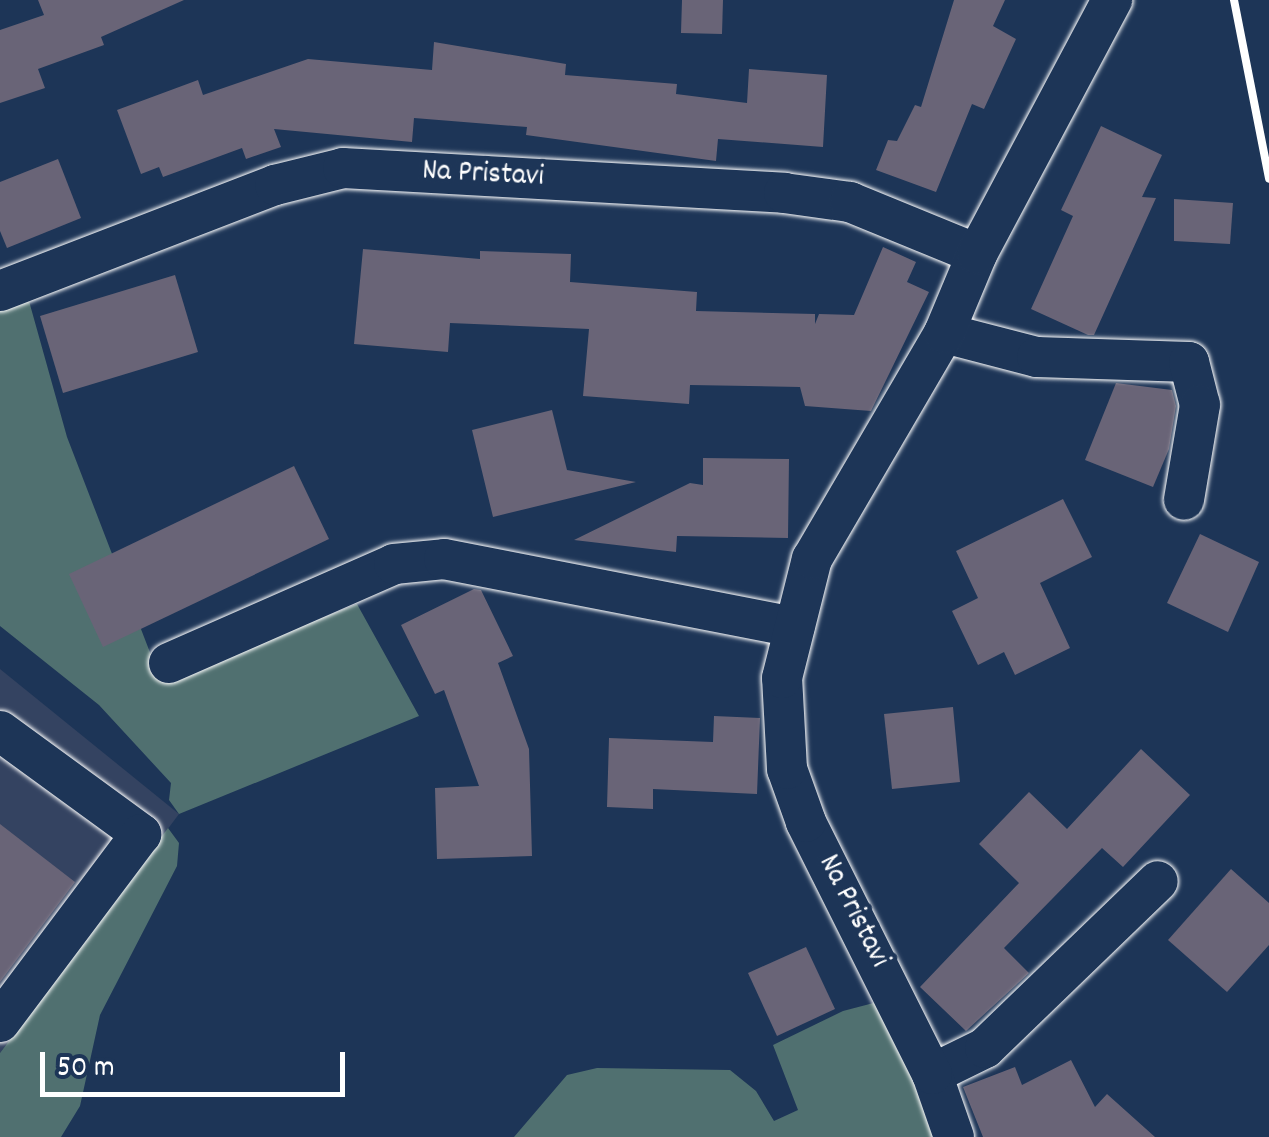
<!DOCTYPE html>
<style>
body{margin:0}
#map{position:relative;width:1269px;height:1137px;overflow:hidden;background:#1d3557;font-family:Dekko,sans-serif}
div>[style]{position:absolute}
.built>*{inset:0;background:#344361}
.green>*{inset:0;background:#507070}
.building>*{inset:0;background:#696477}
.roads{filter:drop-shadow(0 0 2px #fff) drop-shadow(0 0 2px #fff)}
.minor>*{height:40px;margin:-20px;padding:0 20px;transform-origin:20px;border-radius:20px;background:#1d3557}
.rail>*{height:8px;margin:-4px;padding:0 4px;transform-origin:4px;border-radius:4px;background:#fff}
span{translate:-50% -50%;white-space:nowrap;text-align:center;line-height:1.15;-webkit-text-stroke:9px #1d3557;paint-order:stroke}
.street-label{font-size:30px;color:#fff}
.scale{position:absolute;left:40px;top:1052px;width:305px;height:45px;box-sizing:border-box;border:5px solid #fff;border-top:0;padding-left:12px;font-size:30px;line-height:35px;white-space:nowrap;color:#fff;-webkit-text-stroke:8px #1d3557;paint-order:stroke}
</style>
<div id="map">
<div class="built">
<div style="clip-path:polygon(0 669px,179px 814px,0 1053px)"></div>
</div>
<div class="green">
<div style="clip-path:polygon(29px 301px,67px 437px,161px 681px,357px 604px,419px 716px,179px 814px,169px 800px,171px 783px,99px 705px,0 626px,0 310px)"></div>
<div style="clip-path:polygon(168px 828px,179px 843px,177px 866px,100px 1015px,80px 1106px,61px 1137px,0 1137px,0 1053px)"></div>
<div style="clip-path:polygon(885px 1000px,942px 1137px,514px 1137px,567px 1075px,597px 1068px,730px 1070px,756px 1091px,774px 1121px,798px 1110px,773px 1045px,843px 1011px)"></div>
</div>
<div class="building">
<div style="clip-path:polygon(38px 0,184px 0,101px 37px,104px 45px,38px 69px,45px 88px,0 103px,0 30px,44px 15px)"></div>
<div style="clip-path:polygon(682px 0,723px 0,722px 34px,681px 33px)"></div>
<div style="clip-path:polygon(954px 0,1005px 0,993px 26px,1016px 39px,984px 109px,972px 104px,936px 192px,876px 170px,888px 140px,897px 141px,915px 105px,921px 107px)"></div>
<div style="clip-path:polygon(434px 42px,566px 64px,565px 75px,677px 84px,676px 94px,747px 103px,749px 69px,827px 75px,823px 147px,718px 139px,716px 161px,526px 135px,527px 127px,414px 118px,412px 142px,274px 129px,281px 147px,246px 159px,242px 148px,163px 177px,159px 167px,141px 174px,117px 110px,198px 80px,203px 95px,308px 59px,432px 70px)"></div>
<div style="clip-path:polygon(1101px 126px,1162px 155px,1142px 197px,1156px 198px,1094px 335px,1088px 335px,1031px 309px,1073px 216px,1061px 210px)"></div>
<div style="clip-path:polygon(58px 159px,81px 218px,7px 248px,0 231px,0 182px)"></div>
<div style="clip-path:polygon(1174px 199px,1233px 203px,1230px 244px,1174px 241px)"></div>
<div style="clip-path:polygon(883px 247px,916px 262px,907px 282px,929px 292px,871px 411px,805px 406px,800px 387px,690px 385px,689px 404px,583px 396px,589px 329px,450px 323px,448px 352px,354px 344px,363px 249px,480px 259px,480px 251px,571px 254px,570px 282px,697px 292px,696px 311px,815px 314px,815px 324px,819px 314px,854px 315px)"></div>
<div style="clip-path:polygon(175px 275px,198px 352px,63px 393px,40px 316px)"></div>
<div style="clip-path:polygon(1116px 383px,1172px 390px,1176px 406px,1169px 449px,1153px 487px,1085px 460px)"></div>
<div style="clip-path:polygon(552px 410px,567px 470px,636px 482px,493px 517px,472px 430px)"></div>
<div style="clip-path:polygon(703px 458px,789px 459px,788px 538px,677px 536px,676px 552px,574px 540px,690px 483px,703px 485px)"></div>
<div style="clip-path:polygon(294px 466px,329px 539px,103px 647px,69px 574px)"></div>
<div style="clip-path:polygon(1063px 499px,1092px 557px,1040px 583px,1070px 648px,1015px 675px,1004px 652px,978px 665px,952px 611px,978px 598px,956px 551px)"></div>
<div style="clip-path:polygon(1200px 534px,1259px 562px,1228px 632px,1167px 603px)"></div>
<div style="clip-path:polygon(474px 589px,481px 590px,513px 656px,498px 663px,529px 749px,532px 856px,437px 859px,435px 788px,479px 786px,444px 690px,435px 694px,401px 625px)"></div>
<div style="clip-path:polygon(953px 707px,960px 782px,892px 789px,884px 714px)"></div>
<div style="clip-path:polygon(714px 716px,760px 718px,757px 794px,653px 789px,653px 809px,607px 807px,609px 738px,713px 742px)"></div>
<div style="clip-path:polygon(1141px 749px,1190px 795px,1123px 867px,1102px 848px,1004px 948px,1029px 973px,966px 1031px,920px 987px,1019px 883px,979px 844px,1029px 792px,1067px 829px)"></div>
<div style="clip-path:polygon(0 824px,75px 882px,0 982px)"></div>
<div style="clip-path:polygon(1231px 869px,1269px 903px,1269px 945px,1227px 992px,1168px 940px)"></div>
<div style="clip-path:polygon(806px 947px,835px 1009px,777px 1036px,748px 973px)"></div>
<div style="clip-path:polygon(1071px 1060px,1095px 1107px,1107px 1094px,1155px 1137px,983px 1137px,963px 1087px,1015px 1067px,1022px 1085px)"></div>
</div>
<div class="roads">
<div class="minor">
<div style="left:0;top:291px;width:295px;rotate:-21.1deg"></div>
<div style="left:275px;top:185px;width:70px;rotate:-14deg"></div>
<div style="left:343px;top:168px;width:442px;rotate:3.2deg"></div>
<div style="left:784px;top:193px;width:67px;rotate:7.8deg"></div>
<div style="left:850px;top:202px;width:137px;rotate:22.3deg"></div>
<div style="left:944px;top:333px;width:96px;rotate:14.5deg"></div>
<div style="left:1037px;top:357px;width:152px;rotate:1.9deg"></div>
<div style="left:1189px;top:362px;width:44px;rotate:75.7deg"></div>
<div style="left:1200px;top:405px;width:96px;rotate:99.6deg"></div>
<div style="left:169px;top:663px;width:246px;rotate:-23.7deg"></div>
<div style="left:394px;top:564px;width:50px;rotate:-5.7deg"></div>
<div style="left:444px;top:559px;width:357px;rotate:11deg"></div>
<div style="left:0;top:731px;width:175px;rotate:36.1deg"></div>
<div style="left:141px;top:834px;width:235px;rotate:126.9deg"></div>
<div style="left:932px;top:1074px;width:59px;rotate:-26.1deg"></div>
<div style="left:985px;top:1048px;width:240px;rotate:-44deg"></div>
<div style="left:954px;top:1137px;width:67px;rotate:-109.2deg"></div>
<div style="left:932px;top:1074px;width:282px;rotate:-116.6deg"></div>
<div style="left:806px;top:822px;width:56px;rotate:-109.7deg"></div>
<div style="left:787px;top:769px;width:91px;rotate:-93.1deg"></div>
<div style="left:782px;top:678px;width:123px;rotate:-75.9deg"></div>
<div style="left:812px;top:559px;width:262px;rotate:-59.7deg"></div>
<div style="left:944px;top:333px;width:86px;rotate:-67.3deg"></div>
<div style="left:977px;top:254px;width:288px;rotate:-62deg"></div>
</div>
</div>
<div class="rail">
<div style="left:1234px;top:0;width:182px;rotate:78.9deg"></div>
</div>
<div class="street-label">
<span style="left:483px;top:176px;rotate:3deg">Na Pristavi</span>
<span style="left:852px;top:912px;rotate:63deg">Na Pristavi</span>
</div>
<div class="scale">50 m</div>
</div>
